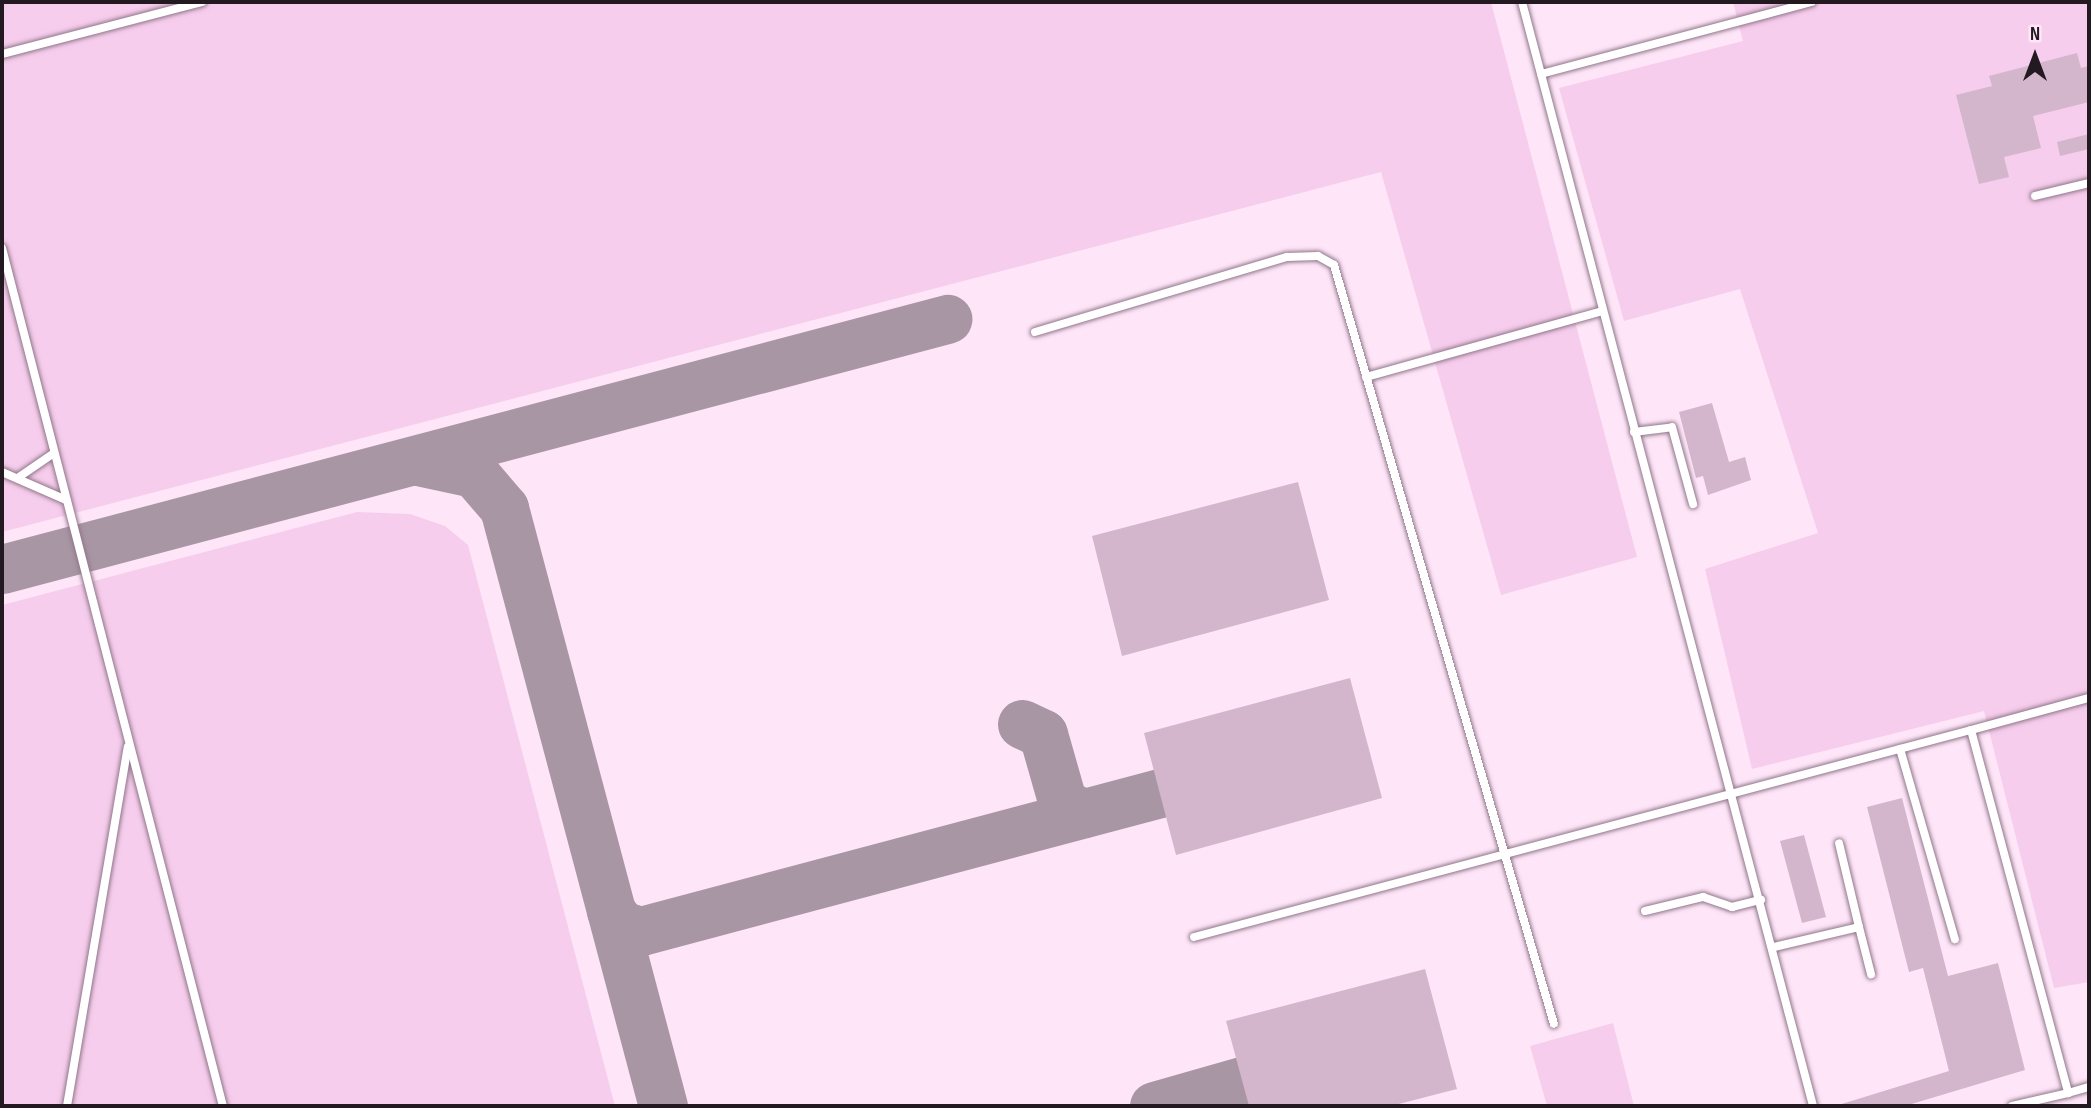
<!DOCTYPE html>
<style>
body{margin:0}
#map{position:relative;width:2091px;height:1108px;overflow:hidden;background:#fee6f8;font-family:"Sofia Sans Condensed",sans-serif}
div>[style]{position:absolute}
.green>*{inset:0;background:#f6cdec}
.taxiway>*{height:49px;margin:-24.5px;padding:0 24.5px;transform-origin:24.5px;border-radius:24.5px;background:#a896a4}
.building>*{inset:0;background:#d3b6cc}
.roads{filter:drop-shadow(0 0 2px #90768a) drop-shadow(0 0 2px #90768a)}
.service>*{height:8px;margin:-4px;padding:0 4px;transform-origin:4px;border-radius:4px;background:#fff}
span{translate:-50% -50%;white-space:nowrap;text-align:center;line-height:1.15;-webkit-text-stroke:5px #fee6f8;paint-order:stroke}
.frame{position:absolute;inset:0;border:4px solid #231920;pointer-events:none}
.north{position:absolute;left:2000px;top:21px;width:70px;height:70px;-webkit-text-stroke:5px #fee6f8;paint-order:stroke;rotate:0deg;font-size:19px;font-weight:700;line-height:28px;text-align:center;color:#231920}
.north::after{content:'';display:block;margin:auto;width:24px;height:32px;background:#231920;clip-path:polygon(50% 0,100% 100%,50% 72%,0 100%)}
</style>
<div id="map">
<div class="green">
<div style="clip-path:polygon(2px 2px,1491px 2px,1637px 557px,1501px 595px,1381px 172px,2px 532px)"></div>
<div style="clip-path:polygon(1733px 2px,2089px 2px,2089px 982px,2054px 988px,1984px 711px,1752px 769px,1705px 569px,1818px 533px,1740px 289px,1624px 321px,1559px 88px,1743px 41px)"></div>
<div style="clip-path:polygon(357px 512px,410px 514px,445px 526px,468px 545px,615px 1106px,2px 1106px,2px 605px)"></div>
<div style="clip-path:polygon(1613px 1023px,1634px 1106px,1547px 1106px,1530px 1046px)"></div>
</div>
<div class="taxiway">
<div style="left:418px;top:461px;width:57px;rotate:12.1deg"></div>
<div style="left:474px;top:473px;width:46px;rotate:49.4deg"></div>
<div style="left:504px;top:508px;width:619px;rotate:75.11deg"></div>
<div style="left:2px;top:569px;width:978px;rotate:-14.82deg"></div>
<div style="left:1022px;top:724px;width:23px;rotate:25deg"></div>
<div style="left:1043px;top:734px;width:73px;rotate:74.1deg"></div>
<div style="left:1063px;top:804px;width:23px;rotate:23deg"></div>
<div style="left:611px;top:911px;width:17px;rotate:54deg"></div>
<div style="left:621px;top:925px;width:21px;rotate:17deg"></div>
<div style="left:641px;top:931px;width:537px;rotate:-14.89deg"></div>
<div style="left:1154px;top:1106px;width:91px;rotate:-15.9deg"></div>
</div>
<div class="building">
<div style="clip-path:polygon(2077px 53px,2081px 68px,2089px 66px,2089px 102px,2033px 116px,2041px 148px,2004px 157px,2009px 177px,1979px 184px,1956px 95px,1992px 86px,1989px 76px)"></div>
<div style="clip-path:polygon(2089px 134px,2089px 149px,2060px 156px,2057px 142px)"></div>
<div style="clip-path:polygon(1712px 403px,1729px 462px,1745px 457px,1751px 480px,1708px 495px,1703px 476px,1696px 478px,1679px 412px)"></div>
<div style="clip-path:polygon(1298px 482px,1329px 600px,1122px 656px,1092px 536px)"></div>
<div style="clip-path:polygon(1350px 678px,1382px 798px,1176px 855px,1144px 733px)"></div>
<div style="clip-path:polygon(1902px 798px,1948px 976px,1998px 963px,2025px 1070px,1905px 1106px,1835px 1106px,1949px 1071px,1923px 968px,1909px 972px,1867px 807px)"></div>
<div style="clip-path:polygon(1804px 835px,1826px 917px,1802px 923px,1780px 841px)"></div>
<div style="clip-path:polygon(1425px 969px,1457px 1089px,1391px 1106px,1249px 1106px,1226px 1021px)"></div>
</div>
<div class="roads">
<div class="service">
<div style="left:1522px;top:2px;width:1142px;rotate:75.23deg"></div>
<div style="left:2px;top:54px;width:207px;rotate:-14.6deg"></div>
<div style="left:1541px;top:74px;width:280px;rotate:-14.9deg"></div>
<div style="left:2035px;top:196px;width:56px;rotate:-13.5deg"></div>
<div style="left:2px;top:248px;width:886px;rotate:75.56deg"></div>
<div style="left:1035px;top:332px;width:263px;rotate:-16.6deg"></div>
<div style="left:1287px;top:257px;width:31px;rotate:-2deg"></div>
<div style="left:1318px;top:256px;width:18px;rotate:29deg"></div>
<div style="left:1334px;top:265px;width:790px;rotate:73.84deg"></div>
<div style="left:1366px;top:377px;width:245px;rotate:-15.6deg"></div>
<div style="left:1634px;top:432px;width:38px;rotate:-7deg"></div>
<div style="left:1672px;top:427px;width:80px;rotate:74.7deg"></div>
<div style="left:2px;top:472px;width:70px;rotate:23.6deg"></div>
<div style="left:19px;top:477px;width:42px;rotate:-34.4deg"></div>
<div style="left:1971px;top:730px;width:122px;rotate:-15.2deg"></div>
<div style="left:1900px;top:749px;width:198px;rotate:73.9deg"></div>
<div style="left:1645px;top:911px;width:60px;rotate:-13.6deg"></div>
<div style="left:1703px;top:897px;width:31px;rotate:19deg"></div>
<div style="left:1732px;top:907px;width:30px;rotate:-14deg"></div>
<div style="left:1859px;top:927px;width:49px;rotate:75.7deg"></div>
<div style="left:1194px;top:937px;width:804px;rotate:-14.92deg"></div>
<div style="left:1971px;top:730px;width:376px;rotate:75deg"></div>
<div style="left:2068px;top:1093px;width:22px;rotate:-16deg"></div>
<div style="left:1774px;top:947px;width:87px;rotate:-13.2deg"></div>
<div style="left:1859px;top:927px;width:86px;rotate:-103.4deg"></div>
<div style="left:67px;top:1106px;width:364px;rotate:-80.4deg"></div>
<div style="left:2012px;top:1106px;width:57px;rotate:-13.1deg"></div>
</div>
</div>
<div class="frame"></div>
<div class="north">N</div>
</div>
